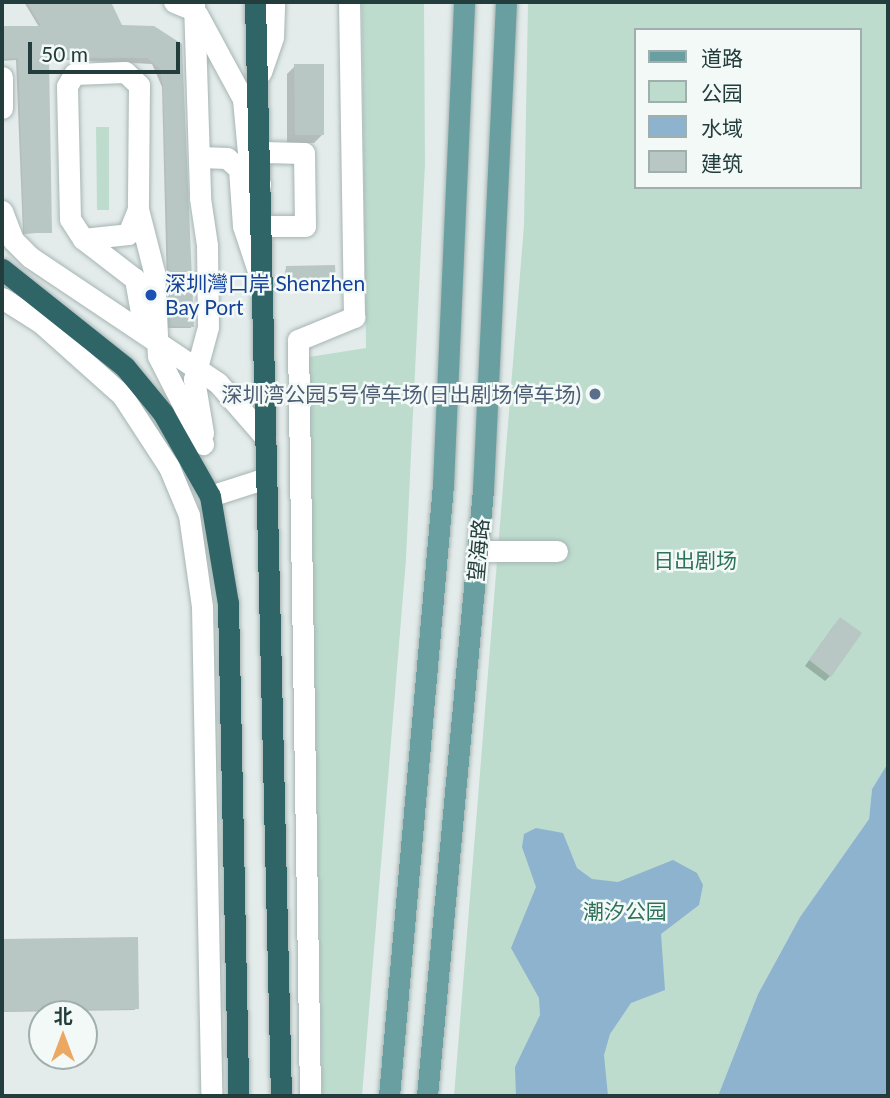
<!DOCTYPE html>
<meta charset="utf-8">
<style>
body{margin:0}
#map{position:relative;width:890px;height:1098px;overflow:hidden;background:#e3eceb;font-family:Lato,"Noto Sans SC",sans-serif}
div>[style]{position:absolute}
.green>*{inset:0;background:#bddcce}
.water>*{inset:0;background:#8db3cf}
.shadow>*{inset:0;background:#0003}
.building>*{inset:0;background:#b8c7c4}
.roads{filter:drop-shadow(0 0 2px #a6b4b3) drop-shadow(0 0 2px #a6b4b3)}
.minor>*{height:21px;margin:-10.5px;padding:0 10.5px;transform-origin:10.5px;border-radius:10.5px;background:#fff}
.major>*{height:21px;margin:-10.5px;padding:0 10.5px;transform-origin:10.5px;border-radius:10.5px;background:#699fa0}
.highway>*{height:21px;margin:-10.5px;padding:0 10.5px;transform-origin:10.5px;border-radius:10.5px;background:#306568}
.dots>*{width:19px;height:19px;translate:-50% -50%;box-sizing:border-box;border:4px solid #f3f9f7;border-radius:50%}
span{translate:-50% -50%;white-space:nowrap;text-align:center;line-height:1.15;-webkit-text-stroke:5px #f3f9f7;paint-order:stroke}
.transit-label{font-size:21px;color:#164399}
.left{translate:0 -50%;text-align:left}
.service-label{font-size:21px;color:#4e5e75}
.right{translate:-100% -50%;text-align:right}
.street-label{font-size:21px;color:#233d3d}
.park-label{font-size:21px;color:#2f725b}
.frame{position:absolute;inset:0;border:4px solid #233d3d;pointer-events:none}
.legend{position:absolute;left:634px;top:28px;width:228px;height:161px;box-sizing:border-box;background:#f3f9f7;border:2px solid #a0aead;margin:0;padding:9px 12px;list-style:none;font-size:21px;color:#233d3d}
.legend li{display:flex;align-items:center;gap:14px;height:35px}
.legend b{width:35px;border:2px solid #a0aead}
.north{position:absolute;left:28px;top:1000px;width:70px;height:70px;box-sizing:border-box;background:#f3f9f7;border:2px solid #a0aead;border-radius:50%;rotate:0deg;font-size:19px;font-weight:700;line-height:28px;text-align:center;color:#233d3d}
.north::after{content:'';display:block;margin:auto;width:24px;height:32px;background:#eca861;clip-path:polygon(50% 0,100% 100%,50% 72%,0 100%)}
.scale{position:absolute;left:28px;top:42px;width:152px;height:32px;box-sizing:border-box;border:4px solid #233d3d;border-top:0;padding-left:9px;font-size:21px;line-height:24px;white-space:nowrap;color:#233d3d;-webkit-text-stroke:5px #f3f9f7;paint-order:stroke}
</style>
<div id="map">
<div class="green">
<div style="clip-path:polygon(362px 2px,424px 2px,425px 164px,406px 559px,362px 1096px,322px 1096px,309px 357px,366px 348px)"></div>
<div style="clip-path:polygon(evenodd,528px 2px,888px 2px,888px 763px,872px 789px,869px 819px,800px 917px,758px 994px,718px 1096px,454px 1096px,524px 225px,528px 2px,636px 30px,860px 30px,860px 187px,636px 187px,636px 30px)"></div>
<div style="clip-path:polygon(96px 127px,109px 127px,109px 210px,97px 210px)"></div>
</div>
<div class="water">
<div style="clip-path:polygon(888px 763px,888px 1096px,718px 1096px,758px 994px,800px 917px,869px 819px,872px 789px)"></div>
<div style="clip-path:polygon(536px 828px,563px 833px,577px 868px,592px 879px,618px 882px,673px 860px,697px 873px,703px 885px,699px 905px,661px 934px,665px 990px,631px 1003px,610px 1034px,604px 1055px,608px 1096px,516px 1096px,515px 1067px,540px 1015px,539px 998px,511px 948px,536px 887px,522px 847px,524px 834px)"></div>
</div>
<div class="shadow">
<div style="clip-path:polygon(24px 2px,110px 2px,121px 26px,180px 45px,191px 328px,168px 328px,162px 87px,152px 64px,48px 59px,50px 232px,23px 234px,16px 60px,2px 61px,2px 28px,39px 27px)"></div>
<div style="clip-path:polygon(295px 66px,322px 135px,314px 143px,287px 143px,287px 74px)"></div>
<div style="clip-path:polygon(286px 268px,334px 284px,281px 290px)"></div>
<div style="clip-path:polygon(835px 624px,830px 676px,825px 681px,805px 666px)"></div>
<div style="clip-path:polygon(136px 938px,135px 1010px,2px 1012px,2px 941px)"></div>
</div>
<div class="building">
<div style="clip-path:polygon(27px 2px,111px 2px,122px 25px,154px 26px,182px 44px,194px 327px,170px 326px,163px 84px,159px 68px,147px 58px,49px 58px,52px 233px,24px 233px,18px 58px,2px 59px,2px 26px,41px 26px)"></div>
<div style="clip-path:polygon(294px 64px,324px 64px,324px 135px,295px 135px)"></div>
<div style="clip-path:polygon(335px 265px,336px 284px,286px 285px,286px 266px)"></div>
<div style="clip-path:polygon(840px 617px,862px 633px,831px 677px,809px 660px)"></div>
<div style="clip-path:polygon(138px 937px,139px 1009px,2px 1011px,2px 939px)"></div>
</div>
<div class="roads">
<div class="minor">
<div style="left:174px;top:2px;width:22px;rotate:22deg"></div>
<div style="left:194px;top:2px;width:196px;rotate:88.2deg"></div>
<div style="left:200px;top:198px;width:48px;rotate:81.5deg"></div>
<div style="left:207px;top:245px;width:82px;rotate:89.3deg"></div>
<div style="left:208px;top:327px;width:54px;rotate:105.1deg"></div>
<div style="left:194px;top:379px;width:55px;rotate:80.5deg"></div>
<div style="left:197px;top:14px;width:97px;rotate:61.6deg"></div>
<div style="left:243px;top:99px;width:65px;rotate:84.7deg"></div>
<div style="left:249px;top:164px;width:23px;rotate:61deg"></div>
<div style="left:261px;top:72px;width:37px;rotate:-71deg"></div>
<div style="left:273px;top:37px;width:35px;rotate:-88deg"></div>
<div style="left:2px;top:77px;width:31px;rotate:90deg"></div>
<div style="left:262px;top:152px;width:42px;rotate:1.4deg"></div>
<div style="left:304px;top:153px;width:73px;rotate:89.2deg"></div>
<div style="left:305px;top:226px;width:42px;rotate:180deg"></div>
<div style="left:200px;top:157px;width:27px;rotate:2deg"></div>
<div style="left:227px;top:158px;width:16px;rotate:43deg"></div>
<div style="left:239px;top:169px;width:57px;rotate:86deg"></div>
<div style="left:243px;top:226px;width:51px;rotate:71.6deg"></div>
<div style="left:2px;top:211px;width:31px;rotate:69deg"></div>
<div style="left:13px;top:240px;width:24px;rotate:45deg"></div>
<div style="left:30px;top:257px;width:226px;rotate:33.8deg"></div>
<div style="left:218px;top:383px;width:72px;rotate:49deg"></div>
<div style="left:83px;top:239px;width:45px;rotate:-6.3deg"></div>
<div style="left:128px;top:234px;width:27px;rotate:-68deg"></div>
<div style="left:2px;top:298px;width:45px;rotate:32.3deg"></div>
<div style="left:40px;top:322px;width:110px;rotate:41.7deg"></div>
<div style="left:122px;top:395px;width:86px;rotate:56.9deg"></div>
<div style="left:169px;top:467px;width:52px;rotate:67.4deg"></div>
<div style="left:189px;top:515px;width:92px;rotate:81.9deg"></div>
<div style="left:202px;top:606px;width:490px;rotate:88.9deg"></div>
<div style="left:156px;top:341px;width:32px;rotate:-118deg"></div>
<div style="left:141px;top:313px;width:35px;rotate:-100deg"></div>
<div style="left:135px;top:279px;width:66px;rotate:-142.4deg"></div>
<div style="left:83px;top:239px;width:24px;rotate:-123deg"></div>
<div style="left:70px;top:219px;width:133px;rotate:-91.3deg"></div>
<div style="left:67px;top:86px;width:14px;rotate:-60deg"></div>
<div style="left:74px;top:74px;width:51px;rotate:-2.2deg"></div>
<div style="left:125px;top:72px;width:19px;rotate:43deg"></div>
<div style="left:139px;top:85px;width:124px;rotate:90.5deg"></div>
<div style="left:138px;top:209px;width:65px;rotate:75.7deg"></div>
<div style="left:154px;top:272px;width:84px;rotate:87.3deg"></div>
<div style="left:158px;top:356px;width:99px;rotate:62.9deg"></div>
<div style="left:210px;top:496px;width:59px;rotate:-17.8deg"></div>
<div style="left:478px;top:551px;width:79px"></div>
<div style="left:310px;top:1096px;width:756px;rotate:-90.91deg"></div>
<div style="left:298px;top:340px;width:61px;rotate:-22.3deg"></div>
<div style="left:354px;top:317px;width:315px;rotate:-90.9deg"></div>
</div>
<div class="major">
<div style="left:389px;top:1096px;width:613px;rotate:-84.95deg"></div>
<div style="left:443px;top:485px;width:483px;rotate:-87.5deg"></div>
<div style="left:427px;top:1096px;width:609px;rotate:-84.72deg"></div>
<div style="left:483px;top:490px;width:489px;rotate:-87.3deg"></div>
</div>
<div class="highway">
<div style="left:255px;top:2px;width:1094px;rotate:88.64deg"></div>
<div style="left:2px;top:269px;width:157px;rotate:38.5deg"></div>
<div style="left:125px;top:367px;width:60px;rotate:50.4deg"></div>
<div style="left:163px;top:413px;width:95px;rotate:60.5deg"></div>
<div style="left:210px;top:496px;width:109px;rotate:80.5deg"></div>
<div style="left:228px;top:603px;width:493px;rotate:88.8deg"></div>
</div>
</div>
<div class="dots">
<div style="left:151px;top:295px;background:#1a4fb4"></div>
<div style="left:595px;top:394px;background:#5c6f8a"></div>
</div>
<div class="transit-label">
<span class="left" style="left:165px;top:295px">深圳灣口岸 Shenzhen<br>Bay Port</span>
</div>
<div class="service-label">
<span class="right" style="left:581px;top:394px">深圳湾公园5号停车场(日出剧场停车场)</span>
</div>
<div class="street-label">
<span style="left:478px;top:550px;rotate:-85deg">望海路</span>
</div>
<div class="park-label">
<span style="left:695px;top:560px">日出剧场</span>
<span style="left:625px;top:911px">潮汐公园</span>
</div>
<div class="frame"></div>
<ul class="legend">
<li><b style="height:9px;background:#699fa0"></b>道路</li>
<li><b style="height:19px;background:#bddcce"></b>公园</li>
<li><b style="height:19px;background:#8db3cf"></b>水域</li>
<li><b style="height:19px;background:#b8c7c4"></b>建筑</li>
</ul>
<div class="north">北</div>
<div class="scale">50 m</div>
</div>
